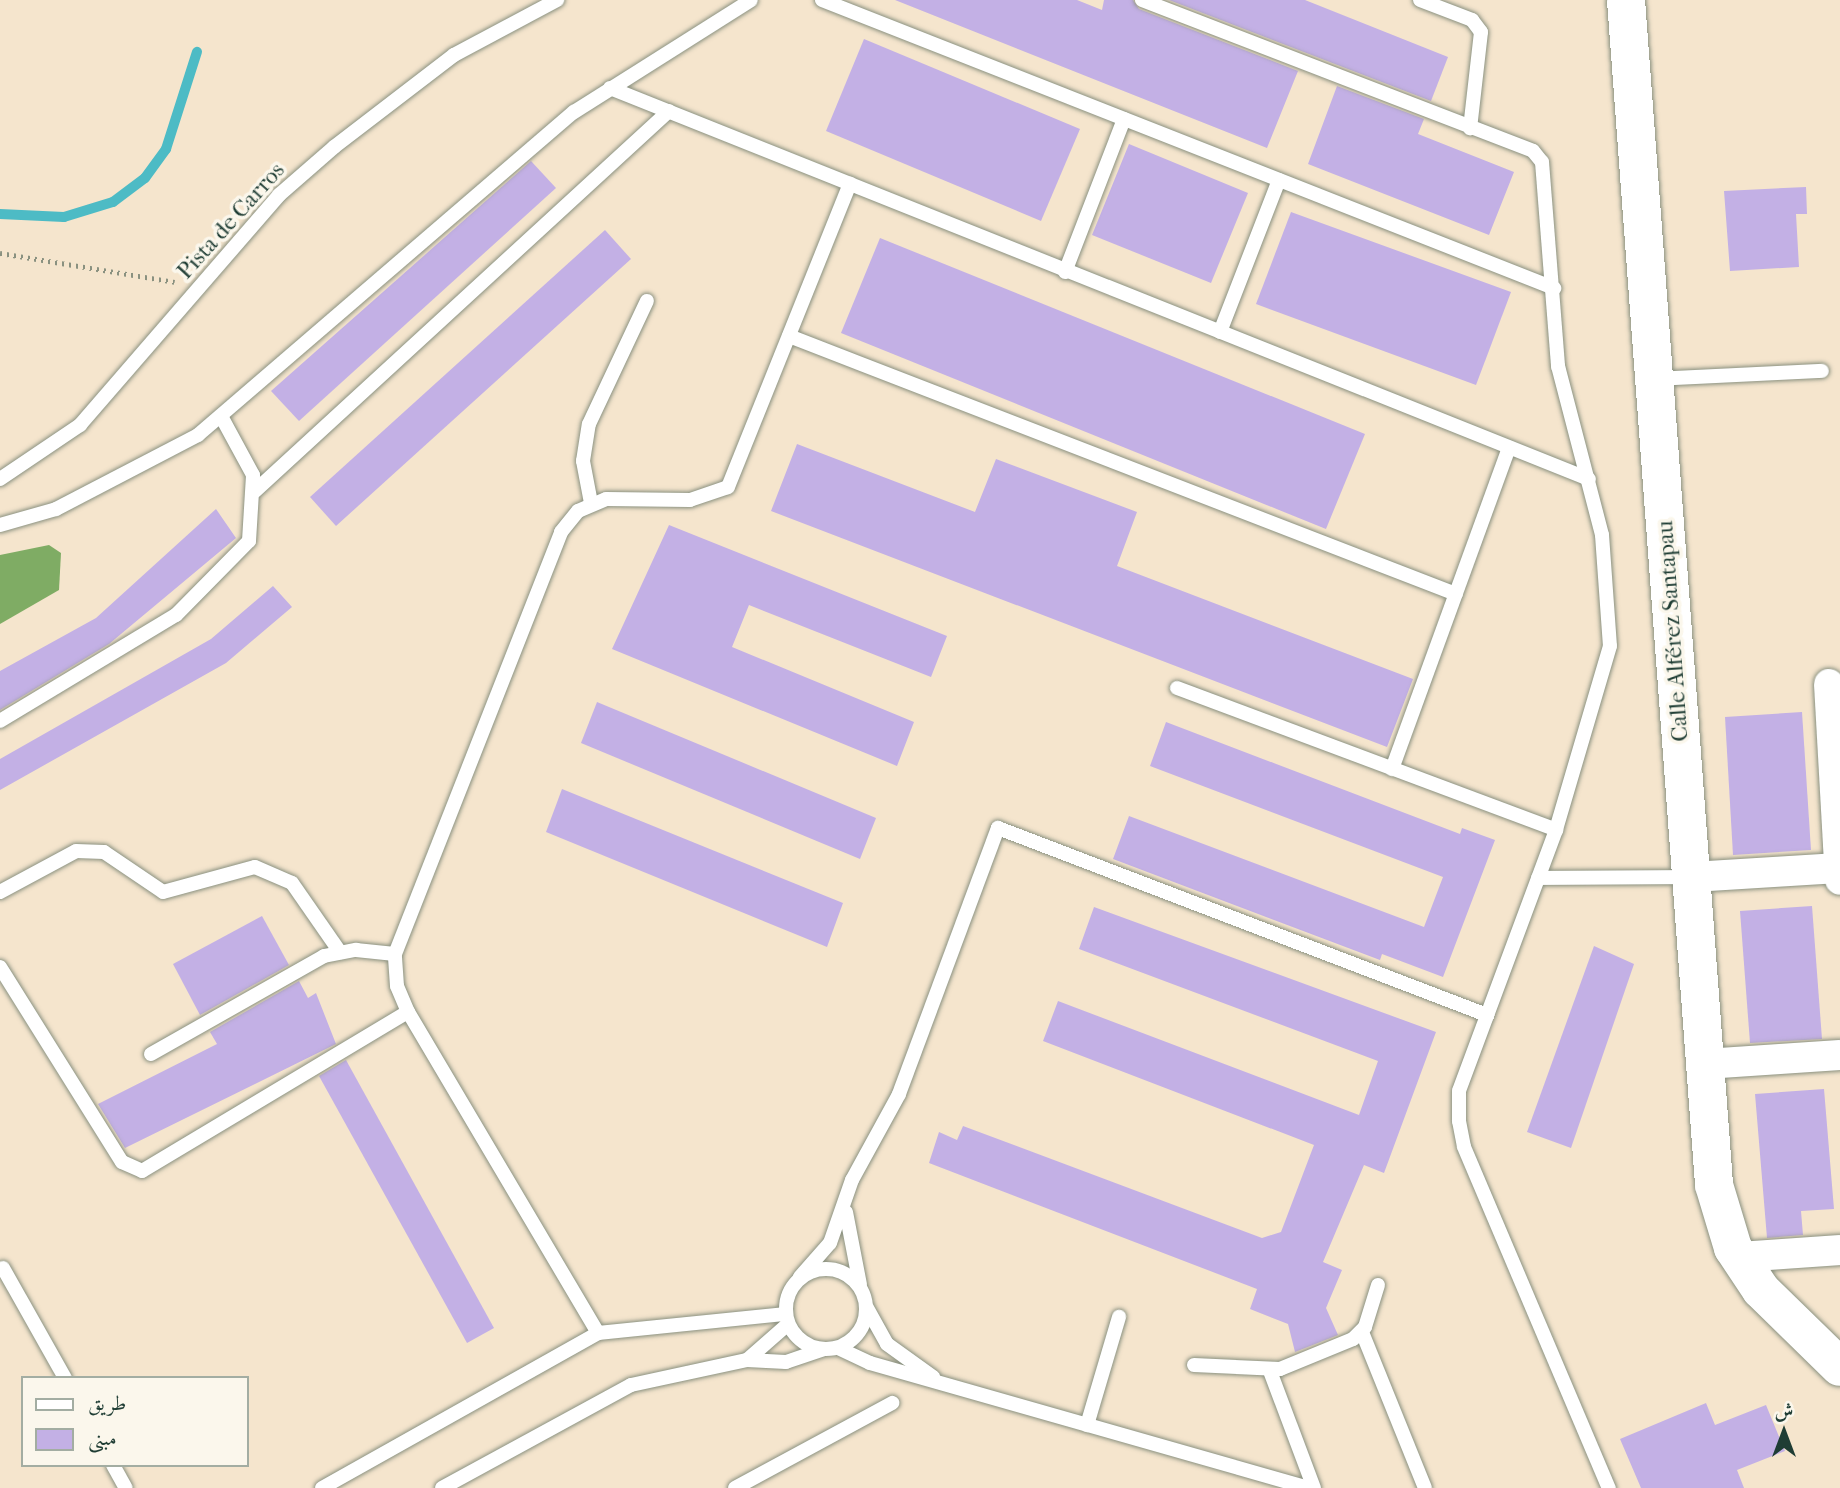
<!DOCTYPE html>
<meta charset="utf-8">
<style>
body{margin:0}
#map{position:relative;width:1840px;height:1488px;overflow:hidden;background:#f5e5cd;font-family:"IM FELL French Canon",Amiri,serif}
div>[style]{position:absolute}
.forest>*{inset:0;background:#7fac64}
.stream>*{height:10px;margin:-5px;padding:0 5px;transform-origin:5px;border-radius:5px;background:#4dbbc5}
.building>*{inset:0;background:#c3b0e5}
.path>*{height:4.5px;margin-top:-2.25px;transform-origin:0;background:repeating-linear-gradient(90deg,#8a9180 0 2px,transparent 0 7px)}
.roads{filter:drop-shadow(0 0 2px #8a9180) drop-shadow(0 0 2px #8a9180)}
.lane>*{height:14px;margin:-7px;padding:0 7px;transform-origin:7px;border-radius:7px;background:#fff}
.lane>.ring{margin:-7px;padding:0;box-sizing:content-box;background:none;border:14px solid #fff;border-radius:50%}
.street>*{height:30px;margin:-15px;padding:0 15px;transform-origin:15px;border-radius:15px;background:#fff}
.secondary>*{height:38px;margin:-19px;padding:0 19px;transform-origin:19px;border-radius:19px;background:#fff}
span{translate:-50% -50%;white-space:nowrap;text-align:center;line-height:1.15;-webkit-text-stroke:7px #fbf7ec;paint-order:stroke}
.street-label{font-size:23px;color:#1f3d34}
.legend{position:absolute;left:21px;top:1376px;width:228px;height:91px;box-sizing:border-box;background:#fbf7ec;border:2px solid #a3ada2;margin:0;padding:9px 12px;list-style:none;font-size:21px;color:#1f3d34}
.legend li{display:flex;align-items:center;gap:14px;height:35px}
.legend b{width:35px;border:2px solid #a3ada2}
.north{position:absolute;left:1749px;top:1397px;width:70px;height:70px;-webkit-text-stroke:5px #fbf7ec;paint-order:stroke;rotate:0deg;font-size:19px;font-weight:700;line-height:28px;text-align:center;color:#1f3d34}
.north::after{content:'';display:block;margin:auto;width:24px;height:32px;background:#1f3d34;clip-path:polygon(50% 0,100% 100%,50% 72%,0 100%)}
</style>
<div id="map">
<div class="forest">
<div style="clip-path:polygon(49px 545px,61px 553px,59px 590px,0 624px,0 555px)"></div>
</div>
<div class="stream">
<div style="left:0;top:214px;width:64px;rotate:2.7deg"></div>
<div style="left:64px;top:217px;width:51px;rotate:-17deg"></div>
<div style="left:113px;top:202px;width:40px;rotate:-37deg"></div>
<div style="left:145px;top:178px;width:36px;rotate:-54deg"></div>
<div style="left:166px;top:149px;width:102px;rotate:-72.3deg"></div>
</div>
<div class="building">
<div style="clip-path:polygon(895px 0,1077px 0,1102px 10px,1104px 0,1133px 0,1139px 9px,1298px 71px,1267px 148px)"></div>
<div style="clip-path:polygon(1169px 0,1305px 0,1448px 57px,1431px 101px)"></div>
<div style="clip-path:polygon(864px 39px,1080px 129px,1041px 221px,826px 131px)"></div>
<div style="clip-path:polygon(1337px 86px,1424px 119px,1418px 134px,1514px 172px,1489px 235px,1308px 164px)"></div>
<div style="clip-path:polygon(1129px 144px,1248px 193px,1211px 283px,1092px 235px)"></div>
<div style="clip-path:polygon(531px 161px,556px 188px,299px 421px,271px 391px)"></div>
<div style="clip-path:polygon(1806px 187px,1807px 214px,1796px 214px,1799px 267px,1730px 271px,1724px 191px)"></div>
<div style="clip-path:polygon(1291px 212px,1511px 292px,1476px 385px,1256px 304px)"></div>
<div style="clip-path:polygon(605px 230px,631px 259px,336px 526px,310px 497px)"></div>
<div style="clip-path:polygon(880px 238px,1365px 434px,1326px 529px,841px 333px)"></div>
<div style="clip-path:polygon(797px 444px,975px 512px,996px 459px,1137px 512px,1117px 566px,1413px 679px,1387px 747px,771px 511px)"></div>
<div style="clip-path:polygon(216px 509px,236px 538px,109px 644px,0 710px,0 671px,96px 618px)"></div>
<div style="clip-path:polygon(669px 525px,947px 636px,931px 677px,749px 605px,732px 647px,914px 722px,897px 766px,612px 649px)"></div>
<div style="clip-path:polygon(273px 586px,292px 607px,226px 663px,0 790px,0 759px,211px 639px)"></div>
<div style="clip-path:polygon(597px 702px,876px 818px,860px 859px,581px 743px)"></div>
<div style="clip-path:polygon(1802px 712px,1811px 850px,1733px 855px,1725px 717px)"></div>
<div style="clip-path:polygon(1166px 722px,1460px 834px,1462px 828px,1495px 840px,1443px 977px,1382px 954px,1380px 960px,1113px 859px,1129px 816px,1424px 927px,1443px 877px,1150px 766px)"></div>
<div style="clip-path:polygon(562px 789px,843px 903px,827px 947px,546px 832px)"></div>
<div style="clip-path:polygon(1812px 906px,1822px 1039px,1750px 1043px,1740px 911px)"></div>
<div style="clip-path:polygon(1094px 907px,1436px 1032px,1384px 1173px,1364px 1165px,1323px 1262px,1342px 1270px,1326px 1308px,1338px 1335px,1295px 1352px,1288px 1324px,1250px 1309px,1257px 1289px,929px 1163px,939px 1132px,957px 1140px,963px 1126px,1262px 1238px,1281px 1232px,1314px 1145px,1043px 1041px,1058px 1001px,1359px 1115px,1378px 1061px,1079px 949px)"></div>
<div style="clip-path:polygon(262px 916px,289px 965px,200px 1015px,173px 964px)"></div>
<div style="clip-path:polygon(1594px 946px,1634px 964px,1571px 1148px,1527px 1132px)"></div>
<div style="clip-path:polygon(299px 981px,308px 998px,316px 993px,336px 1044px,125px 1148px,98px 1104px,217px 1044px,210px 1032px)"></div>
<div style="clip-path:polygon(346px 1060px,494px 1328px,467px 1343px,319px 1076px)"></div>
<div style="clip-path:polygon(1824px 1089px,1834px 1209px,1801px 1211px,1803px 1235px,1767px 1238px,1755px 1094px)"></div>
<div style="clip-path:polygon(1706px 1403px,1715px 1425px,1766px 1405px,1785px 1451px,1737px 1470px,1744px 1488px,1641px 1488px,1620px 1439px)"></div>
</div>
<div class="path">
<div style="left:0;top:253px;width:177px;rotate:9.4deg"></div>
</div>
<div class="roads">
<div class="lane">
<div style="left:822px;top:0;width:787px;rotate:21.48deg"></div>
<div style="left:1142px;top:0;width:419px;rotate:21.1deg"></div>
<div style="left:1533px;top:151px;width:14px;rotate:51deg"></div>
<div style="left:1542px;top:162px;width:205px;rotate:85.5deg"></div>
<div style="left:1558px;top:366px;width:175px;rotate:75.4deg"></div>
<div style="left:1602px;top:535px;width:111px;rotate:85.9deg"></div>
<div style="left:1610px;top:646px;width:192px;rotate:106.4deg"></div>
<div style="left:1556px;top:830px;width:278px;rotate:110.4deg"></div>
<div style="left:1459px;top:1091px;width:30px;rotate:90deg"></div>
<div style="left:1459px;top:1121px;width:26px;rotate:79deg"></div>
<div style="left:1464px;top:1147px;width:371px;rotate:67deg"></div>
<div style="left:1420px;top:0;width:56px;rotate:21deg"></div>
<div style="left:1472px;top:20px;width:15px;rotate:53deg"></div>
<div style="left:1481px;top:32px;width:97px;rotate:96.5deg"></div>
<div style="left:610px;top:88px;width:1054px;rotate:21.77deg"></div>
<div style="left:1065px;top:272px;width:164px;rotate:-68.9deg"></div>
<div style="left:1220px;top:332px;width:163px;rotate:-68.8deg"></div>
<div style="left:789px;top:336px;width:715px;rotate:21.15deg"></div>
<div style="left:1656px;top:379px;width:166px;rotate:-2.8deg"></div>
<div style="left:0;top:479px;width:97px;rotate:-34deg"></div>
<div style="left:80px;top:425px;width:304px;rotate:-49.1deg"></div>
<div style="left:279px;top:195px;width:73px;rotate:-41.1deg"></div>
<div style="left:334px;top:147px;width:151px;rotate:-37.5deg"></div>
<div style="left:454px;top:55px;width:117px;rotate:-28.1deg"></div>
<div style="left:255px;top:491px;width:562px;rotate:-42.55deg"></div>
<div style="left:591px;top:503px;width:43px;rotate:-100.8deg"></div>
<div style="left:583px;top:461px;width:37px;rotate:-81deg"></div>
<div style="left:589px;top:424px;width:136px;rotate:-64.8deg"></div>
<div style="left:0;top:525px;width:58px;rotate:-15.9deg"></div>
<div style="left:56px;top:509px;width:160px;rotate:-27.5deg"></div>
<div style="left:198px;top:435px;width:496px;rotate:-40.7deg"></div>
<div style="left:574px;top:112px;width:209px;rotate:-32.3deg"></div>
<div style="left:1177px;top:688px;width:405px;rotate:20.5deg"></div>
<div style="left:0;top:721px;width:205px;rotate:-31.1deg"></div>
<div style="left:176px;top:615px;width:104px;rotate:-45.4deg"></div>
<div style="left:249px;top:541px;width:66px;rotate:-86.5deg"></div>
<div style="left:253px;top:475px;width:65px;rotate:-118.5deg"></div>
<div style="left:1392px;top:769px;width:342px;rotate:-70deg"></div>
<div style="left:1538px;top:878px;width:152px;rotate:-0.4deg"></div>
<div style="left:0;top:892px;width:86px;rotate:-28.3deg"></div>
<div style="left:76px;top:851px;width:28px;rotate:2deg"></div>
<div style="left:104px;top:852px;width:71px;rotate:34.1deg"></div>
<div style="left:163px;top:892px;width:95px;rotate:-15.2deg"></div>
<div style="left:255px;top:867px;width:40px;rotate:23.4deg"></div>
<div style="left:292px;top:883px;width:84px;rotate:55.2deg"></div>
<div style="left:0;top:967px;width:230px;rotate:58deg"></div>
<div style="left:122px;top:1162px;width:22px;rotate:24deg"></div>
<div style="left:142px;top:1171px;width:310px;rotate:-30.9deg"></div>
<div style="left:151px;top:1054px;width:199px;rotate:-29.5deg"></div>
<div style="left:324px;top:956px;width:33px;rotate:-11deg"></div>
<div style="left:356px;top:950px;width:39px;rotate:6deg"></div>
<div style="left:846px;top:1212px;width:74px;rotate:79.1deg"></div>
<div style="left:3px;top:1268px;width:126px;rotate:60.6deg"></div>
<div class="ring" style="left:786px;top:1269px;width:66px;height:66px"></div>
<div style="left:800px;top:1277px;width:45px;rotate:-48.6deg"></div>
<div style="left:830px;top:1243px;width:67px;rotate:-70.8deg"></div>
<div style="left:852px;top:1180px;width:98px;rotate:-61.3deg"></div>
<div style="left:899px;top:1094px;width:284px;rotate:-69.6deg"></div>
<div style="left:998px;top:828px;width:524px;rotate:20.93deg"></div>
<div style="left:867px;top:1308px;width:41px;rotate:60.9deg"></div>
<div style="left:887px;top:1344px;width:57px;rotate:35.7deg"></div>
<div style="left:1362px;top:1332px;width:168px;rotate:68deg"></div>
<div style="left:598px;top:1333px;width:373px;rotate:-120.6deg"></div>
<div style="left:408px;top:1012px;width:28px;rotate:-113deg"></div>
<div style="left:397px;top:986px;width:32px;rotate:-94deg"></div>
<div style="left:395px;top:954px;width:453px;rotate:-68.5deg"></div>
<div style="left:561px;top:532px;width:27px;rotate:-51deg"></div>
<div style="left:578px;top:511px;width:30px;rotate:-23deg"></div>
<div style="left:606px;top:499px;width:84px;rotate:0.7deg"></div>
<div style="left:690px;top:500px;width:40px;rotate:-18.9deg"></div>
<div style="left:728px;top:487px;width:327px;rotate:-68.1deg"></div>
<div style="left:838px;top:1348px;width:35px;rotate:25deg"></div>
<div style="left:870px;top:1363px;width:456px;rotate:15.9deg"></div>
<div style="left:747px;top:1360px;width:55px;rotate:-41.3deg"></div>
<div style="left:1194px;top:1365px;width:86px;rotate:2.7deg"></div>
<div style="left:1280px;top:1369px;width:79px;rotate:-22.3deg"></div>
<div style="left:1353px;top:1339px;width:17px;rotate:-45deg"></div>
<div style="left:1365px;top:1327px;width:44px;rotate:-72.8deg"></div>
<div style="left:1270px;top:1371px;width:125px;rotate:69.4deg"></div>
<div style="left:1087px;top:1425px;width:113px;rotate:-73.5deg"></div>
<div style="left:113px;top:1465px;width:26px;rotate:61deg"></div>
<div style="left:322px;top:1488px;width:317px;rotate:-29.3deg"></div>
<div style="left:598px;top:1333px;width:189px;rotate:-5.8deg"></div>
<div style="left:442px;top:1488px;width:215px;rotate:-28.6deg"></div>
<div style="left:631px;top:1385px;width:119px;rotate:-12.2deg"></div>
<div style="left:747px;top:1360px;width:39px;rotate:3deg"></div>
<div style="left:786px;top:1362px;width:40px;rotate:-18.9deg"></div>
<div style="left:735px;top:1488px;width:179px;rotate:-28.4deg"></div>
</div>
<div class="street">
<div style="left:1829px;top:684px;width:196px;rotate:86.8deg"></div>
<div style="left:1691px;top:877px;width:149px;rotate:-3.5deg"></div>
<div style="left:1705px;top:1064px;width:135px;rotate:-3.8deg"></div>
<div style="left:1740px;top:1257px;width:100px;rotate:-4deg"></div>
</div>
<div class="secondary">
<div style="left:1626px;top:0;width:1188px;rotate:85.75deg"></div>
<div style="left:1714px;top:1185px;width:66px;rotate:73.2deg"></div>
<div style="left:1733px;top:1248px;width:50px;rotate:56.3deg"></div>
<div style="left:1761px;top:1290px;width:110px;rotate:44.3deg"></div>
</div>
</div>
<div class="street-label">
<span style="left:231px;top:221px;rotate:-48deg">Pista de Carros</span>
<span style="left:1673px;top:631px;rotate:-94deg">Calle Alférez Santapau</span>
</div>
<ul class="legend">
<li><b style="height:9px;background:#fff"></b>طريق</li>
<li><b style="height:19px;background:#c3b0e5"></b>مبنى</li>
</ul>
<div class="north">ش</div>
</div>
